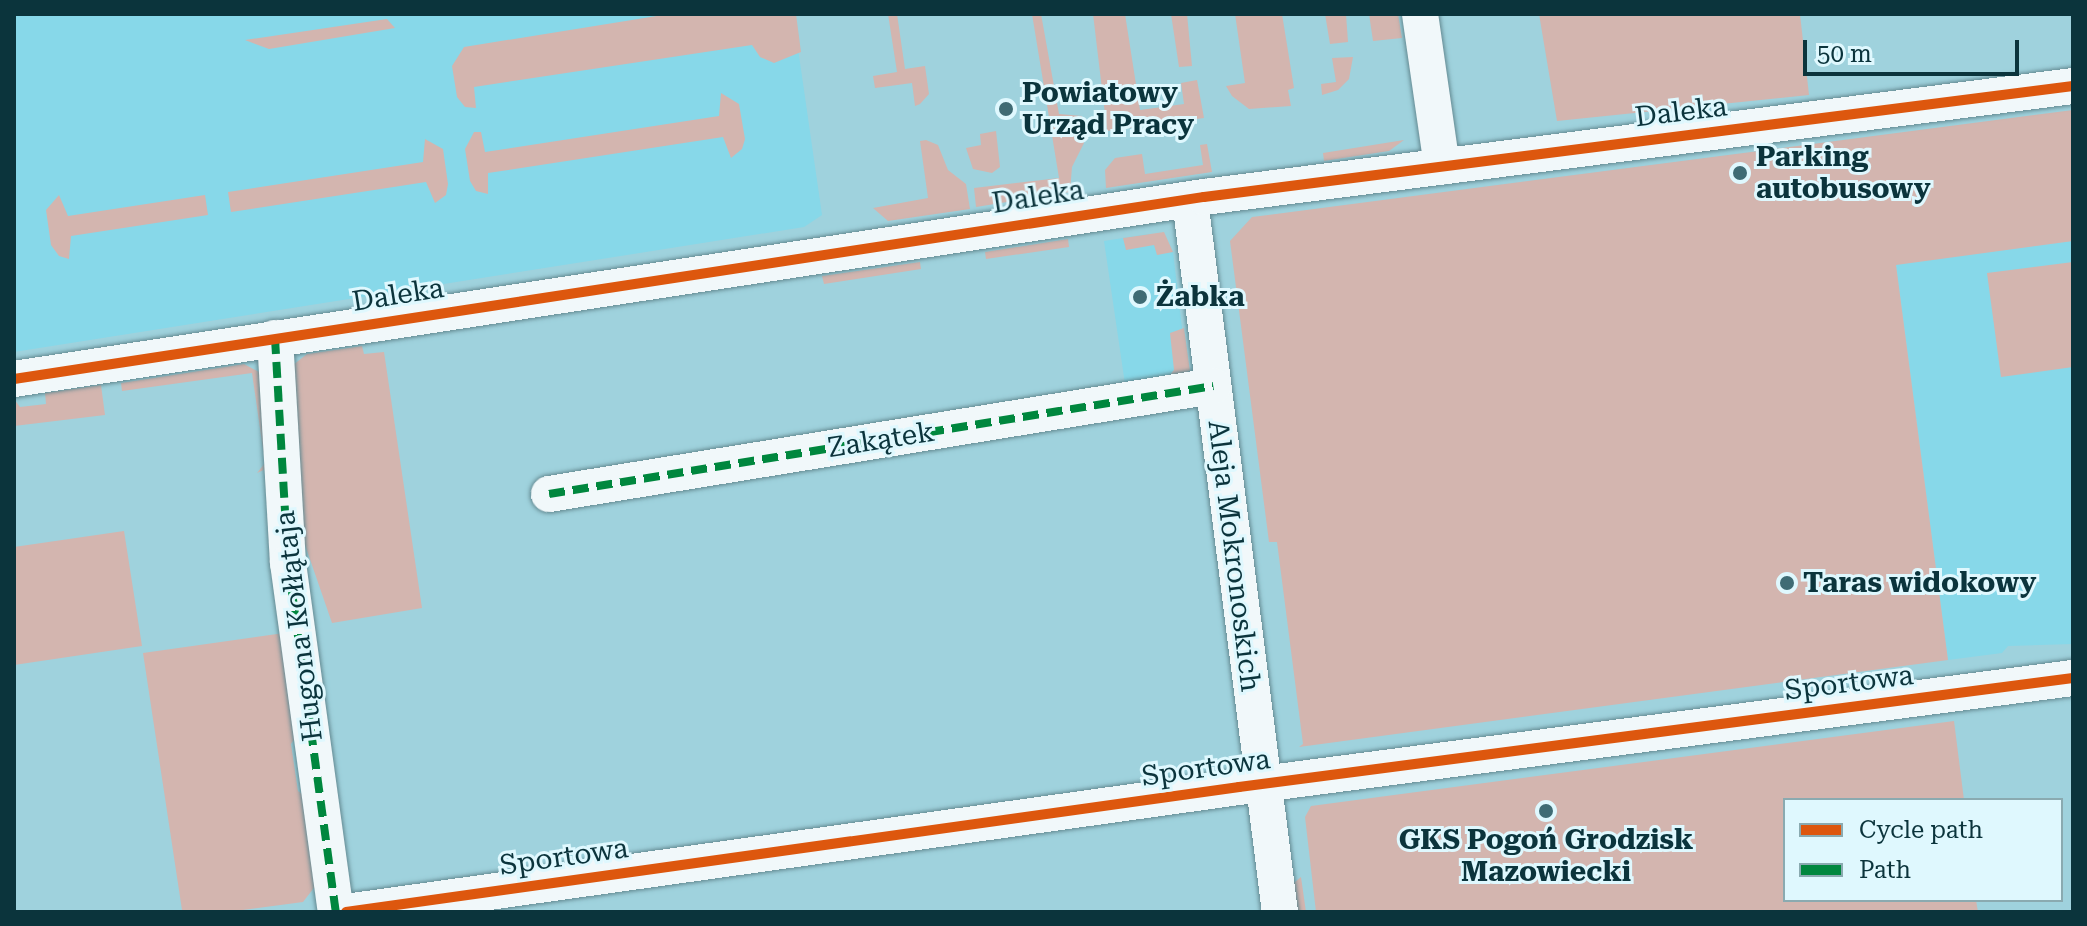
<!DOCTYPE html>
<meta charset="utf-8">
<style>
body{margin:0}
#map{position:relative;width:2087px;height:926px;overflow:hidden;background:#9fd2dd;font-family:"Roboto Serif",serif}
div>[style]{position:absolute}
.built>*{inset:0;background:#87d8e9}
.green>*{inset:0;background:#d3b5af}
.roads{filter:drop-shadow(0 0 2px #648a92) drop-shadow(0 0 2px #648a92)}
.minor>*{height:36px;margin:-18px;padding:0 18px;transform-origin:18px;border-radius:18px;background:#f1f8fa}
.quiet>*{height:8px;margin-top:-4px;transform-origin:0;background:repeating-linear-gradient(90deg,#00873e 0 16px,transparent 0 24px)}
.cycleway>*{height:10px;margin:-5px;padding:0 5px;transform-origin:5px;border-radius:5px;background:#dd570e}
.dots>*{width:22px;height:22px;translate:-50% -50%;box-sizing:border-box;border:4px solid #dff8fe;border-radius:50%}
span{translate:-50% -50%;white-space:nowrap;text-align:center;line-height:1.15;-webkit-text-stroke:6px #dff8fe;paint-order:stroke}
.poi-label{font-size:28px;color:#0b343c;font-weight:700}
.left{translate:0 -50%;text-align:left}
.street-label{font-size:28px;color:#0b343c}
.frame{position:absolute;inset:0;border:16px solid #0b343c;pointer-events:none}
.legend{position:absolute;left:1783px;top:798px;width:280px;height:104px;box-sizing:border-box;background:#dff8fe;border:2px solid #8aaab0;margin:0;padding:10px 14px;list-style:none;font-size:24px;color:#0b343c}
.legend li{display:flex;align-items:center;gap:16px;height:40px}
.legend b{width:40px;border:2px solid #8aaab0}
.scale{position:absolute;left:1803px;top:40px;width:216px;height:36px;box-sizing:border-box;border:4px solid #0b343c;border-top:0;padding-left:10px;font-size:24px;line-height:28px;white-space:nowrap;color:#0b343c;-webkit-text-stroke:6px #dff8fe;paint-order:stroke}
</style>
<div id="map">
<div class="built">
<div style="clip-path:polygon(14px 14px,793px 14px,822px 215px,804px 227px,14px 352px)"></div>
<div style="clip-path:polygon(1148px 234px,1173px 252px,1185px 353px,1168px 378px,1125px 384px,1104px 241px)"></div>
<div style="clip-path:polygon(2073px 241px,2073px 644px,2008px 646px,2002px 653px,1948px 660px,1896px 264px)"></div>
</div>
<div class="green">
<div style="clip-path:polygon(669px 14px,796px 14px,801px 52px,774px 63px,760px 57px,752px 45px,474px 87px,476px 108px,465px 107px,457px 97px,452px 66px,464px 47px)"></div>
<div style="clip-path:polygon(888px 14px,897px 14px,905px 69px,925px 66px,929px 94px,920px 104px,915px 106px,912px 83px,875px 88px,873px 76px,897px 72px)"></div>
<div style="clip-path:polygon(1032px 14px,1041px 14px,1059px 114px,1082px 116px,1084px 143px,1072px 167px,1070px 192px,976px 207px,974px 188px,1059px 178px)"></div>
<div style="clip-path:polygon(1093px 14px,1125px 14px,1140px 110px,1184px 104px,1181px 83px,1197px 80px,1204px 118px,1107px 131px)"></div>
<div style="clip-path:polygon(1171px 14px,1187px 14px,1192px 66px,1179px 67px)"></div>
<div style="clip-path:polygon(1235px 14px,1282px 14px,1294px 88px,1288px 90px,1291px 106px,1249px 109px,1232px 96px,1226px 86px,1245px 83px)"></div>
<div style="clip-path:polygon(1325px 14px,1346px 14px,1348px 42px,1330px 44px)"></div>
<div style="clip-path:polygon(1369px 14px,1398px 14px,1402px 38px,1373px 41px)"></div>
<div style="clip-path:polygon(1539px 14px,1800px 14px,1809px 95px,1557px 121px)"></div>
<div style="clip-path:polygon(387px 19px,395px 28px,269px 49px,245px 40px)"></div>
<div style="clip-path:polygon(1353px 57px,1349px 79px,1338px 90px,1322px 95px,1321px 84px,1336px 82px,1332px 58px)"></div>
<div style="clip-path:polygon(721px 93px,739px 104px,745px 139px,742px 149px,731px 158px,723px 137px,488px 173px,488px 194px,476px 191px,470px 181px,465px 149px,474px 132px,481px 132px,485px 152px,719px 116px)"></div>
<div style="clip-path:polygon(2073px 110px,2073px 241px,1896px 265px,1948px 660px,1299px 747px,1303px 744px,1277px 542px,1269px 542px,1230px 241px,1252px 217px)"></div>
<div style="clip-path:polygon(996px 131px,1000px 167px,992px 173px,973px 169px,966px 148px,981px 145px,980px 134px)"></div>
<div style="clip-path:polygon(425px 139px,443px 149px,448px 184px,446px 195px,435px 203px,426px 182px,231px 212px,228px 192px,423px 162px)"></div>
<div style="clip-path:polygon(926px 140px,938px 145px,948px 170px,966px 184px,970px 209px,888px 221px,873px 208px,928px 198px,920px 141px)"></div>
<div style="clip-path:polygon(1404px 140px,1389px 151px,1324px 161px,1323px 153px)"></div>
<div style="clip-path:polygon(1207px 144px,1212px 172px,1106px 188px,1105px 170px,1115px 158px,1142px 154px,1145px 174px,1203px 165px,1200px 145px)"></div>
<div style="clip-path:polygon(59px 195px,68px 216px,205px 195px,208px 215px,71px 236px,69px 259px,59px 256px,51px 245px,46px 210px)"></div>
<div style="clip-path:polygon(1164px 232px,1173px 252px,1157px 255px,1154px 245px,1126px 250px,1123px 238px)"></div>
<div style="clip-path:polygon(1068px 239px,1069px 247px,986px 259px,985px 252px)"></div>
<div style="clip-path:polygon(920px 262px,921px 269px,824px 284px,822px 276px)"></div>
<div style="clip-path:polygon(2073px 262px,2073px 367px,2001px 377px,1987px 273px)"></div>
<div style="clip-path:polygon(1184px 328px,1190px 371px,1168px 378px,1174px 370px,1170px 333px)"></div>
<div style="clip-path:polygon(362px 346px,364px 354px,384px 352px,422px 608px,332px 623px,304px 542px,293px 365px,307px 354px)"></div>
<div style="clip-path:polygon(244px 364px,259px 372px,266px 469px,257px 473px,265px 463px,252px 373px,122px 391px,121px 383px)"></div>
<div style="clip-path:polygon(101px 385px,105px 415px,14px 426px,14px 399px,20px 407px,46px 404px,45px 393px)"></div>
<div style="clip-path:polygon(124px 531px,142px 646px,14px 665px,14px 547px)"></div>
<div style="clip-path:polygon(284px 633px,298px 734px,291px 744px,298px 791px,307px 798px,320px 880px,303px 902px,227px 912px,174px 912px,182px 910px,143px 653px)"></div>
<div style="clip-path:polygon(1954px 721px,1964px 800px,1785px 800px,1785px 900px,1976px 900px,1978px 912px,1316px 912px,1305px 817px,1311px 806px)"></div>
<div style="clip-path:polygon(1301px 877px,1306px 912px,1293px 912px,1290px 886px)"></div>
</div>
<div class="roads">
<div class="minor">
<div style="left:1420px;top:14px;width:154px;rotate:81.8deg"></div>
<div style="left:1190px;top:200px;width:718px;rotate:82.8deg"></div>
<div style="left:275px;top:338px;width:225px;rotate:86.7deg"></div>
<div style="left:288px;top:563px;width:352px;rotate:82.2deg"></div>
<div style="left:14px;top:379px;width:1204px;rotate:-8.7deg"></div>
<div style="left:1204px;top:197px;width:876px;rotate:-7.28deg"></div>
<div style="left:549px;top:494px;width:673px;rotate:-9.24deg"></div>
<div style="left:346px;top:912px;width:902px;rotate:-7.97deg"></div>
<div style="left:1239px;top:787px;width:841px;rotate:-7.45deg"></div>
</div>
</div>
<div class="quiet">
<div style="left:275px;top:338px;width:225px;rotate:86.7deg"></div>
<div style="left:288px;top:563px;width:352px;rotate:82.2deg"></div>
<div style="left:549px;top:494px;width:673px;rotate:-9.24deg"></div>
</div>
<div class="cycleway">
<div style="left:14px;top:379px;width:1204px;rotate:-8.7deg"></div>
<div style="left:1204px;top:197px;width:876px;rotate:-7.28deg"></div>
<div style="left:346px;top:912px;width:902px;rotate:-7.97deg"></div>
<div style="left:1239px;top:787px;width:841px;rotate:-7.45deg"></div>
</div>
<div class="dots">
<div style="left:1006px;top:109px;background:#3f6b74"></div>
<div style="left:1740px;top:173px;background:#3f6b74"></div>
<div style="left:1140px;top:297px;background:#3f6b74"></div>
<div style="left:1787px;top:583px;background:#3f6b74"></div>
<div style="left:1546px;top:811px;background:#3f6b74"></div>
</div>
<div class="poi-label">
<span class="left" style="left:1022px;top:109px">Powiatowy<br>Urząd Pracy</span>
<span class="left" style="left:1756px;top:173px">Parking<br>autobusowy</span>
<span class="left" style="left:1156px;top:297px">Żabka</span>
<span class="left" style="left:1803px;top:583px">Taras widokowy</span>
<span style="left:1546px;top:856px">GKS Pogoń Grodzisk<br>Mazowiecki</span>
</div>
<div class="street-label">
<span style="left:1681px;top:112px;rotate:-7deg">Daleka</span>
<span style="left:1038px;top:197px;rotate:-9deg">Daleka</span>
<span style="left:398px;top:295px;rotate:-9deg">Daleka</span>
<span style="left:881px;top:440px;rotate:-9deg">Zakątek</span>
<span style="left:1234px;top:556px;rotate:83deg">Aleja Mokronoskich</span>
<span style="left:299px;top:626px;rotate:-97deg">Hugona Kołłątaja</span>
<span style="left:1849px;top:683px;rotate:-7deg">Sportowa</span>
<span style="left:1206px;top:768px;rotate:-8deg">Sportowa</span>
<span style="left:564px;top:857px;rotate:-8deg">Sportowa</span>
</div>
<div class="frame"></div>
<ul class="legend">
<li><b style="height:10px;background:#dd570e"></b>Cycle path</li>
<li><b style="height:10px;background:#00873e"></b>Path</li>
</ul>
<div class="scale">50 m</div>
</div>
